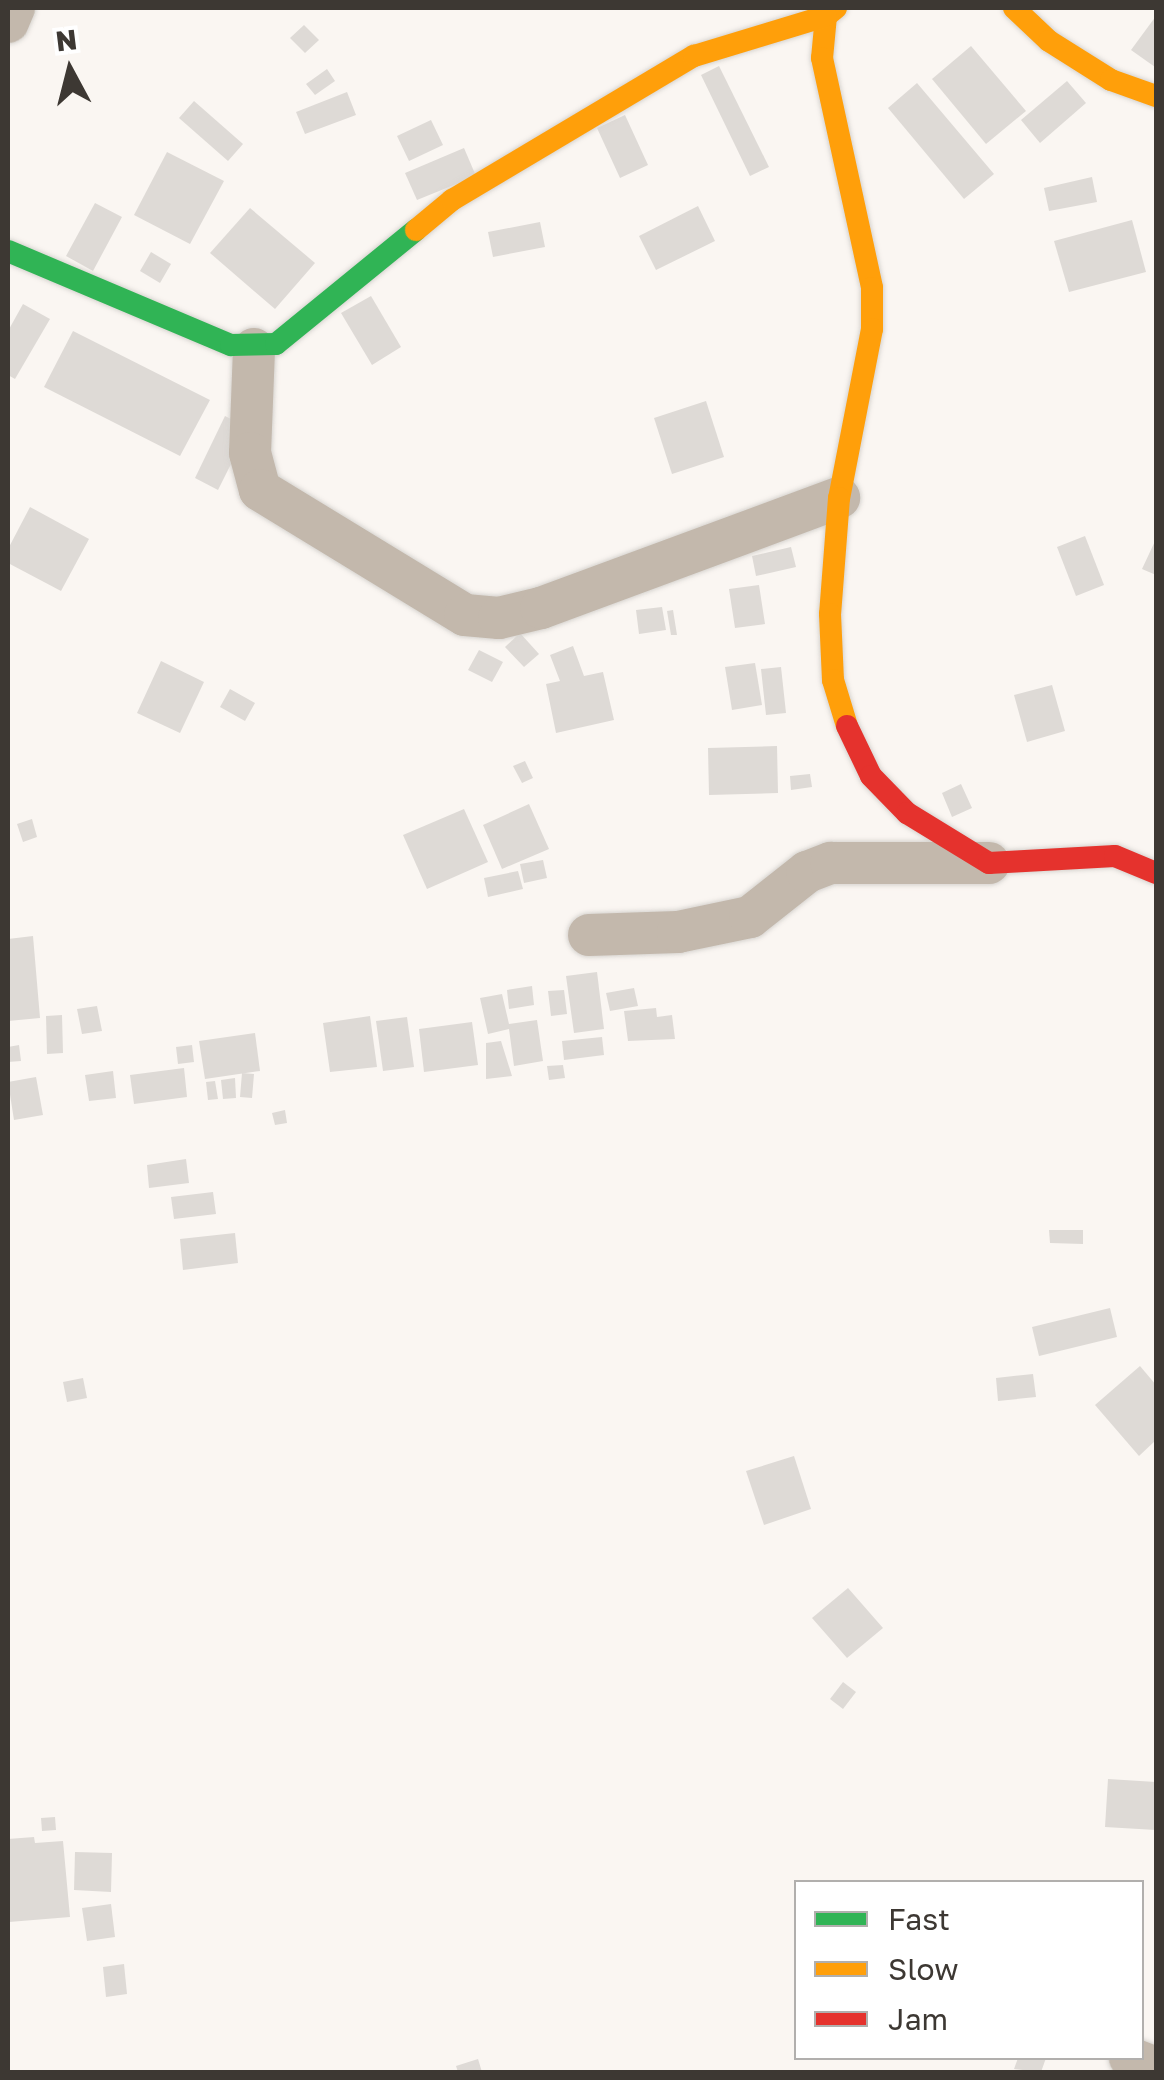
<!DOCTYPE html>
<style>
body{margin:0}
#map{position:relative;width:1164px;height:2080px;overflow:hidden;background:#faf6f2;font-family:"Golos Text",sans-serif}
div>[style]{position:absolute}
.building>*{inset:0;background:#dedad6}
.roads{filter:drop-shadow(0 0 2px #d7d4d0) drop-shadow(0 0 2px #d7d4d0)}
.street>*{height:42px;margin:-21px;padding:0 21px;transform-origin:21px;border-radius:21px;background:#c3b8ac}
.fast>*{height:22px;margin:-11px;padding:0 11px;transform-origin:11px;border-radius:11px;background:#30b455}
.slow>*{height:22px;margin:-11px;padding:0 11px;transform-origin:11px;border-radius:11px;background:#ff9f0a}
.jam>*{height:22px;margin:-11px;padding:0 11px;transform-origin:11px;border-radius:11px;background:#e5322d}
span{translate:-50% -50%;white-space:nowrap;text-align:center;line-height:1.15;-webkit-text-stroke:8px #fff;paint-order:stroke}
.frame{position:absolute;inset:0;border:10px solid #3d3833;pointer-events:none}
.legend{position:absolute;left:794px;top:1880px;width:350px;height:180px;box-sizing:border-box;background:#fff;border:2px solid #b1afad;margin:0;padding:12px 18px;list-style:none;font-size:30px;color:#3d3833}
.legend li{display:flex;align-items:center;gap:20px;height:50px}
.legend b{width:50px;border:2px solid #b1afad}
.north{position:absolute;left:20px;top:20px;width:100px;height:100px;-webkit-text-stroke:8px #fff;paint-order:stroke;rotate:353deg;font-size:28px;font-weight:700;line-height:40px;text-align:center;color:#3d3833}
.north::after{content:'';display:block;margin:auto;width:35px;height:45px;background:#3d3833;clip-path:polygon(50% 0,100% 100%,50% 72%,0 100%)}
</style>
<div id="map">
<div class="building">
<div style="clip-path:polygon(1156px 16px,1156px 65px,1155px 67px,1131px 50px)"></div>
<div style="clip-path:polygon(304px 25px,319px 40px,305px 53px,290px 38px)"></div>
<div style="clip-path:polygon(971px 46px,1026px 111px,986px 144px,932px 79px)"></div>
<div style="clip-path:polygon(719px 66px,769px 167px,750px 176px,701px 75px)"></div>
<div style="clip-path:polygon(327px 69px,335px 81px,315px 95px,306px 84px)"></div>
<div style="clip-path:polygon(1067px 81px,1086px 103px,1040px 143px,1021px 120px)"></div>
<div style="clip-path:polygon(917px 83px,994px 174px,964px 199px,888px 108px)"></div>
<div style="clip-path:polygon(347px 92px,356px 115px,305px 134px,296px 112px)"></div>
<div style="clip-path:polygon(194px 101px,243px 144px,228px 161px,179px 118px)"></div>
<div style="clip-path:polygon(625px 115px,648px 165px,620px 178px,597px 128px)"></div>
<div style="clip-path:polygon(431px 120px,443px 145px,409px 161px,397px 136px)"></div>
<div style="clip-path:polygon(464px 148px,476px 176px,417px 200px,405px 173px)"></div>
<div style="clip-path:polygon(167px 152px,224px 181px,190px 244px,134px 215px)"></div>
<div style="clip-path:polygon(1092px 177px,1097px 202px,1049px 211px,1044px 188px)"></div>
<div style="clip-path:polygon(95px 203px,122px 217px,93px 271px,66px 256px)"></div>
<div style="clip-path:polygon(698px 206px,715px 241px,656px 270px,639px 236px)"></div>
<div style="clip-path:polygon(250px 208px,315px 263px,275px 309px,210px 253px)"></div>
<div style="clip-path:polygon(1132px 220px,1146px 272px,1069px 292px,1054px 241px)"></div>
<div style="clip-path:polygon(540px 222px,545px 247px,493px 257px,488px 232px)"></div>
<div style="clip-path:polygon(151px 252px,171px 264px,160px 283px,140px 271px)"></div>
<div style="clip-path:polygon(371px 296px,401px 347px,372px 365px,341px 313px)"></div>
<div style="clip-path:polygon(23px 304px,50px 319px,15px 379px,8px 375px,8px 331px)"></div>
<div style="clip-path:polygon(73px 331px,210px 400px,180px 456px,44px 387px)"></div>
<div style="clip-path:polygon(706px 401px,724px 457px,672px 474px,654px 418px)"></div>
<div style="clip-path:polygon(225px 416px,249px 428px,218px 490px,195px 478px)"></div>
<div style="clip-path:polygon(30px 507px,89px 539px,61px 591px,8px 563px,8px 549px)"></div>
<div style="clip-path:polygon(1085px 536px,1104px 585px,1076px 596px,1057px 547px)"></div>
<div style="clip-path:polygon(1156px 539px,1156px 575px,1142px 569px)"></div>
<div style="clip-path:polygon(791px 547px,796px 567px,756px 576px,752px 556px)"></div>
<div style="clip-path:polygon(759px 585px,765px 624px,735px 628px,729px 589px)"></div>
<div style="clip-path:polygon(662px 607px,666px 630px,639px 634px,636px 610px)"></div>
<div style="clip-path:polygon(673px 610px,677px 635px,671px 635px,667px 611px)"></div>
<div style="clip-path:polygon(520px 633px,539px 654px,524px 667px,505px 647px)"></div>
<div style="clip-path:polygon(573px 646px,584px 676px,603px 672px,614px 720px,556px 733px,546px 684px,560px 681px,550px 655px)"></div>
<div style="clip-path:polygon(479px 650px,503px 662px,492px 682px,468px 670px)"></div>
<div style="clip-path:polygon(161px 661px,204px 682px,180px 733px,137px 713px)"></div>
<div style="clip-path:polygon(755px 663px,762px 705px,732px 710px,725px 667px)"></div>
<div style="clip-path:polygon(781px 667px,786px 713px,766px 715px,761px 669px)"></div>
<div style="clip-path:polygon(1052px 685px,1065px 731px,1027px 742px,1014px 695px)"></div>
<div style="clip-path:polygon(230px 689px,255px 703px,245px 721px,220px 707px)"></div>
<div style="clip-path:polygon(777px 746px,778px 793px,709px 795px,708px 748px)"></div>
<div style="clip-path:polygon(525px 761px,533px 778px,522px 783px,513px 766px)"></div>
<div style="clip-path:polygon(810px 774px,812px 787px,791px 790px,790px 776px)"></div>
<div style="clip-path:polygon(961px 784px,972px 808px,952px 817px,942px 793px)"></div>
<div style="clip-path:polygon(529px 804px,549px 849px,502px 869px,483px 825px)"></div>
<div style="clip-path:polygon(464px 809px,488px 862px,427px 889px,403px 835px)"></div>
<div style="clip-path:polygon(32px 819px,37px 837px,23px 842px,17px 824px)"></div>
<div style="clip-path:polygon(543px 860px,547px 878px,524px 883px,520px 864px)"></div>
<div style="clip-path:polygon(518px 871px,523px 889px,488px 897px,484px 878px)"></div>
<div style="clip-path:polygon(33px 936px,40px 1018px,8px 1021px,8px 939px)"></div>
<div style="clip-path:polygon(597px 972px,604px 1029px,574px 1033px,566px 976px)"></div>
<div style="clip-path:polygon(532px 986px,534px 1005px,509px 1009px,507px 990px)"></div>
<div style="clip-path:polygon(634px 988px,638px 1006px,610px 1011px,606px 993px)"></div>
<div style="clip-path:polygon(564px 990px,567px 1014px,551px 1016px,548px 991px)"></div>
<div style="clip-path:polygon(502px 994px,509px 1024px,537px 1020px,543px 1061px,514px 1066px,509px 1029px,488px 1034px,480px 998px)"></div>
<div style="clip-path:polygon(97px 1006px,102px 1031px,82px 1034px,77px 1009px)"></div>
<div style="clip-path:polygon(656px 1008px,657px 1017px,672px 1015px,675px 1039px,628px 1041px,624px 1011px)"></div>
<div style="clip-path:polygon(62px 1015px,63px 1053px,47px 1054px,46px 1016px)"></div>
<div style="clip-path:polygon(370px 1016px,377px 1067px,330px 1072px,323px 1023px)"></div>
<div style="clip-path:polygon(407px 1017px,414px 1067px,383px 1071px,376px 1021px)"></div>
<div style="clip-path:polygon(472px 1022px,478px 1065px,424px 1072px,419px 1029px)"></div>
<div style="clip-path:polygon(255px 1033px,260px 1071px,205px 1079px,199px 1041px)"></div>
<div style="clip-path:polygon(602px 1037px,604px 1055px,564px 1060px,562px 1041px)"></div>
<div style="clip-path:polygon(501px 1041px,512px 1076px,486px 1079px,486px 1043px)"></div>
<div style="clip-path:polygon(19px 1045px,21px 1061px,8px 1062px,8px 1047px)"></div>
<div style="clip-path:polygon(192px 1045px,194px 1062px,178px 1064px,176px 1047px)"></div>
<div style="clip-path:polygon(563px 1065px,565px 1078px,549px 1080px,547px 1066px)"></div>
<div style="clip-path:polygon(184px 1068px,187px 1097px,134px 1104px,130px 1075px)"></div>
<div style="clip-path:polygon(113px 1071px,116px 1098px,89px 1101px,85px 1075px)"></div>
<div style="clip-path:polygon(242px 1073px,254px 1074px,252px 1098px,240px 1097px)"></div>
<div style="clip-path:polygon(36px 1077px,43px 1115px,14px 1120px,8px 1082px)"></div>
<div style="clip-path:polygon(235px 1078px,236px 1098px,223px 1099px,221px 1080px)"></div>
<div style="clip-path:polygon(215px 1081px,218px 1099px,208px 1100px,206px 1082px)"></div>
<div style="clip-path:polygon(285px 1110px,287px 1123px,275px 1125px,272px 1113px)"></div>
<div style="clip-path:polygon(186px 1159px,189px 1183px,149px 1188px,147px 1165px)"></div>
<div style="clip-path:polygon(213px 1192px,216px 1214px,174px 1219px,171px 1197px)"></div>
<div style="clip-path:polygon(1049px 1230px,1083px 1230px,1083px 1244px,1050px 1243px)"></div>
<div style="clip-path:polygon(235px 1233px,238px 1263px,183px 1270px,180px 1239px)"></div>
<div style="clip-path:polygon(1110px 1308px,1117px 1337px,1039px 1356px,1032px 1327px)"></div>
<div style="clip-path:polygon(1140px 1366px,1156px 1385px,1156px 1440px,1139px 1456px,1095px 1405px)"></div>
<div style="clip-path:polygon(1033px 1374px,1036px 1397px,998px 1401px,996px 1378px)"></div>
<div style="clip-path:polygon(83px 1378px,87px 1398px,67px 1402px,63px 1382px)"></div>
<div style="clip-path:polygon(794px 1456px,811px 1509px,764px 1525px,746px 1471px)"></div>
<div style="clip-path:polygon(848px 1588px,883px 1628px,847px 1658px,812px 1618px)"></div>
<div style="clip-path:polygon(843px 1682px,856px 1692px,843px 1709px,830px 1699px)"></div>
<div style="clip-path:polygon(1108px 1779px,1156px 1782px,1156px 1830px,1105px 1827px)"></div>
<div style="clip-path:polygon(55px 1817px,56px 1830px,42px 1831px,41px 1818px)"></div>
<div style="clip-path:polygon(34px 1837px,35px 1843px,63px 1841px,70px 1917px,9px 1922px,8px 1839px)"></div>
<div style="clip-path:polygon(75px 1852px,112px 1853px,111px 1892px,74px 1890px)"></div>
<div style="clip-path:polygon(111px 1904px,115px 1937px,87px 1941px,82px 1908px)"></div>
<div style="clip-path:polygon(124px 1964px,127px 1994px,106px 1997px,103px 1967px)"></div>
<div style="clip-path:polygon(1018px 2058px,1046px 2058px,1041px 2072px,1014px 2069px)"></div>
<div style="clip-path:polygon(478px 2059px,482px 2072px,458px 2072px,456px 2066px)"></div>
</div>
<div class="roads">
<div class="street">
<div style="left:8px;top:22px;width:15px;rotate:-67deg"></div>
<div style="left:254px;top:349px;width:104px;rotate:92.2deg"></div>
<div style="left:250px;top:453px;width:38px;rotate:75deg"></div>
<div style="left:260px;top:490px;width:240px;rotate:31.4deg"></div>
<div style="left:465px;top:615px;width:34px;rotate:5deg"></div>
<div style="left:499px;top:618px;width:43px;rotate:-13.4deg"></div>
<div style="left:541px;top:608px;width:318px;rotate:-20.3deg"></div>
<div style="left:589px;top:935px;width:89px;rotate:-1.9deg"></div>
<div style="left:678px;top:932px;width:74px;rotate:-11.8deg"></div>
<div style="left:750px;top:917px;width:73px;rotate:-38.3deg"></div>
<div style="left:807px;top:872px;width:26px;rotate:-21deg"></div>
<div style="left:831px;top:863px;width:158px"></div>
<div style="left:1130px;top:2058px;width:28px;rotate:21deg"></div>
</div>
<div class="fast">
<div style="left:8px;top:251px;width:242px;rotate:22.9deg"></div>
<div style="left:231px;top:345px;width:45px;rotate:-1.3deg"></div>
<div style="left:276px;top:344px;width:181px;rotate:-39.2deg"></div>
</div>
<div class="slow">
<div style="left:836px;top:8px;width:13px;rotate:141deg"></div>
<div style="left:826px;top:16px;width:42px;rotate:95.4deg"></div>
<div style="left:822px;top:58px;width:235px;rotate:77.7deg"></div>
<div style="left:872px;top:288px;width:41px;rotate:90deg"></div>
<div style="left:872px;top:329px;width:172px;rotate:101deg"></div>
<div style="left:839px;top:498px;width:116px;rotate:94.4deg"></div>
<div style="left:830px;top:614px;width:66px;rotate:87.4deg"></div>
<div style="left:833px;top:680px;width:48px;rotate:73.1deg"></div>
<div style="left:1014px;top:8px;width:48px;rotate:43.3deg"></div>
<div style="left:1049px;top:41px;width:73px;rotate:32.2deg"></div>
<div style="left:1111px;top:80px;width:48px;rotate:19.6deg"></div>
<div style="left:416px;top:230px;width:47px;rotate:-39.8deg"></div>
<div style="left:452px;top:200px;width:282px;rotate:-30.8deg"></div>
<div style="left:694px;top:56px;width:138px;rotate:-16.9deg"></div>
</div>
<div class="jam">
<div style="left:847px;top:726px;width:55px;rotate:64.4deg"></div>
<div style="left:871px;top:776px;width:52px;rotate:45.8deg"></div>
<div style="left:907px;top:813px;width:96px;rotate:31.4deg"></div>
<div style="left:989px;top:863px;width:126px;rotate:-3.2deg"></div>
<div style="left:1115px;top:856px;width:44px;rotate:22.5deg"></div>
</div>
</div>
<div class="frame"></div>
<ul class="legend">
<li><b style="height:12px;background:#30b455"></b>Fast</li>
<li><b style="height:12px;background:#ff9f0a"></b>Slow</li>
<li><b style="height:12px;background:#e5322d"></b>Jam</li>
</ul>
<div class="north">N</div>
</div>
